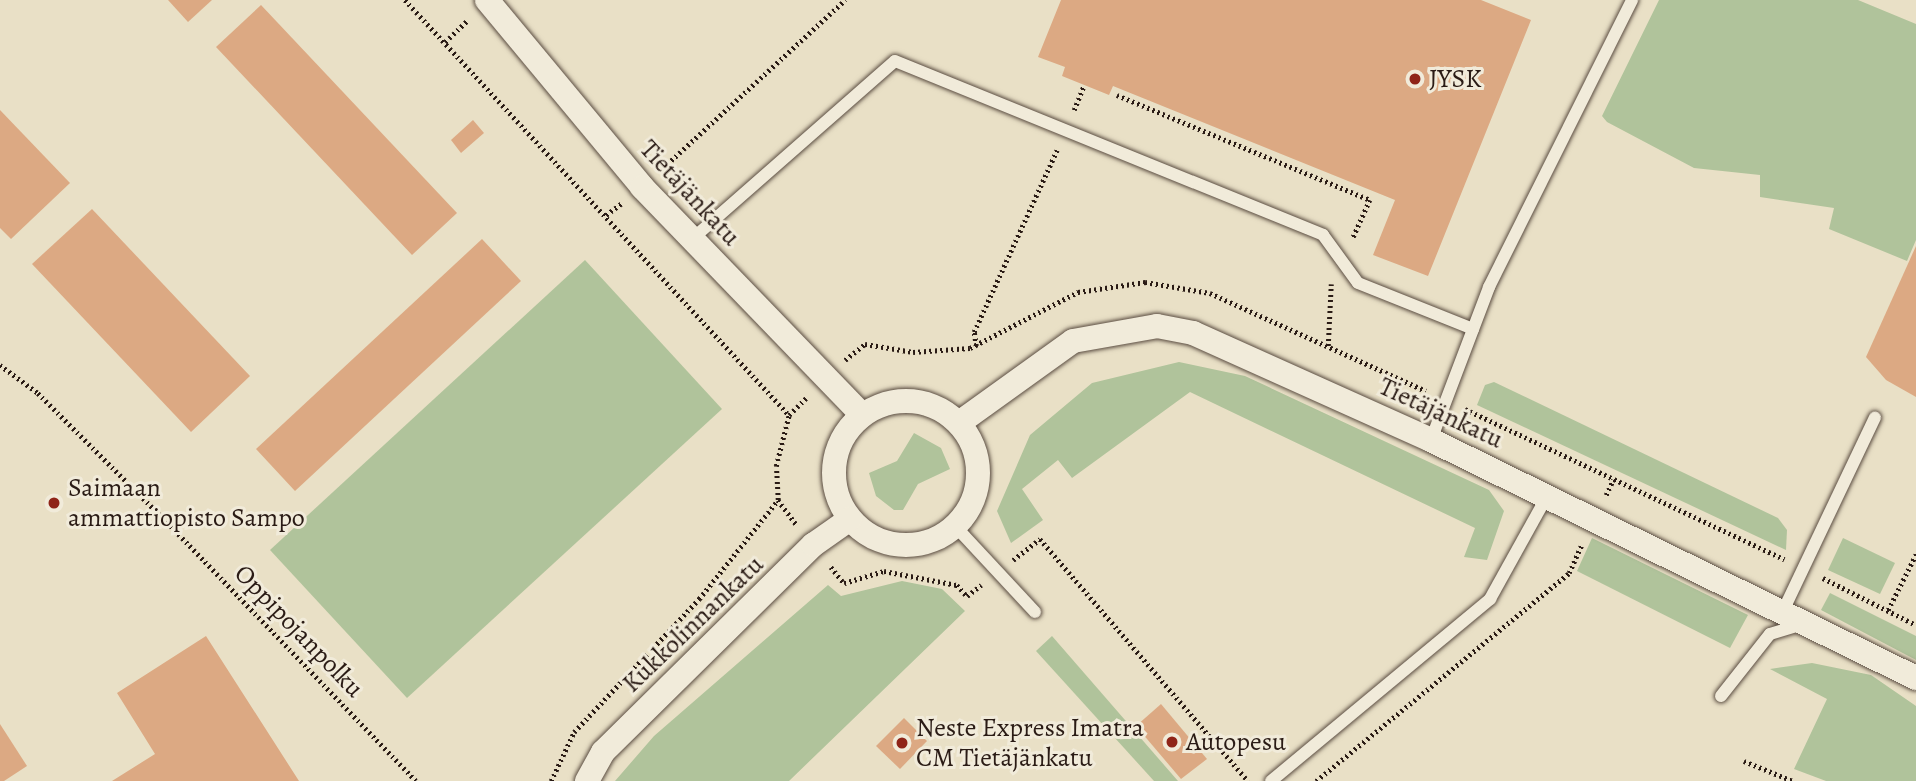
<!DOCTYPE html>
<meta charset="utf-8">
<style>
body{margin:0}
#map{position:relative;width:1916px;height:781px;overflow:hidden;background:#e9e0c6;font-family:Alegreya,serif}
div>[style]{position:absolute}
.green>*{inset:0;background:#b0c39b}
.building>*{inset:0;background:#dca983}
.path>*{height:4.5px;margin-top:-2.25px;transform-origin:0;background:repeating-linear-gradient(90deg,#2a1b15 0 2px,transparent 0 5.5px)}
.roads{filter:drop-shadow(0 0 2px #5a4c41) drop-shadow(0 0 2px #5a4c41)}
.lane>*{height:12px;margin:-6px;padding:0 6px;transform-origin:6px;border-radius:6px;background:#f1ebda}
.street>*{height:24px;margin:-12px;padding:0 12px;transform-origin:12px;border-radius:12px;background:#f1ebda}
.street>.ring{margin:-12px;padding:0;box-sizing:content-box;background:none;border:24px solid #f1ebda;border-radius:50%}
.dots>*{width:19px;height:19px;translate:-50% -50%;box-sizing:border-box;border:4px solid #f1ebda;border-radius:50%}
span{translate:-50% -50%;white-space:nowrap;text-align:center;line-height:1.15;-webkit-text-stroke:6px #f1ebda;paint-order:stroke}
.poi-label{font-size:26px;color:#2a1b15}
.left{translate:0 -50%;text-align:left}
.street-label{font-size:26px;color:#2a1b15}
</style>
<div id="map">
<div class="green">
<div style="clip-path:polygon(1659px 0,1858px 0,1916px 24px,1916px 240px,1907px 261px,1829px 229px,1834px 208px,1760px 197px,1760px 175px,1694px 168px,1607px 122px,1602px 116px)"></div>
<div style="clip-path:polygon(585px 260px,722px 409px,407px 698px,270px 550px)"></div>
<div style="clip-path:polygon(1179px 362px,1245px 376px,1489px 490px,1504px 511px,1487px 560px,1464px 557px,1475px 528px,1190px 392px,1072px 478px,1058px 460px,1022px 489px,1043px 520px,1011px 543px,997px 511px,1030px 435px,1092px 383px)"></div>
<div style="clip-path:polygon(1494px 382px,1778px 518px,1787px 530px,1786px 550px,1477px 405px,1485px 385px)"></div>
<div style="clip-path:polygon(914px 433px,941px 448px,950px 469px,918px 484px,903px 510px,894px 510px,876px 496px,869px 473px,897px 461px)"></div>
<div style="clip-path:polygon(1592px 538px,1748px 615px,1730px 648px,1577px 571px)"></div>
<div style="clip-path:polygon(1843px 538px,1895px 563px,1880px 594px,1828px 570px)"></div>
<div style="clip-path:polygon(902px 581px,942px 589px,965px 611px,789px 781px,615px 781px,654px 736px,828px 585px,841px 596px)"></div>
<div style="clip-path:polygon(1830px 593px,1916px 636px,1916px 660px,1821px 610px)"></div>
<div style="clip-path:polygon(1052px 636px,1178px 781px,1154px 781px,1036px 651px)"></div>
<div style="clip-path:polygon(1812px 663px,1871px 675px,1916px 706px,1916px 781px,1826px 781px,1794px 769px,1827px 699px,1770px 669px)"></div>
</div>
<div class="building">
<div style="clip-path:polygon(168px 0,212px 0,188px 22px)"></div>
<div style="clip-path:polygon(1061px 0,1481px 0,1531px 20px,1428px 276px,1373px 255px,1395px 200px,1113px 86px,1109px 95px,1062px 76px,1065px 67px,1038px 57px)"></div>
<div style="clip-path:polygon(261px 5px,457px 213px,412px 255px,216px 47px)"></div>
<div style="clip-path:polygon(0 110px,70px 183px,11px 239px,0 228px)"></div>
<div style="clip-path:polygon(473px 120px,484px 133px,461px 153px,451px 140px)"></div>
<div style="clip-path:polygon(92px 209px,250px 376px,191px 432px,32px 264px)"></div>
<div style="clip-path:polygon(482px 239px,521px 281px,295px 491px,256px 449px)"></div>
<div style="clip-path:polygon(1916px 246px,1916px 397px,1886px 380px,1866px 357px)"></div>
<div style="clip-path:polygon(206px 636px,299px 781px,112px 781px,155px 754px,117px 693px)"></div>
<div style="clip-path:polygon(1161px 704px,1207px 759px,1181px 779px,1136px 726px)"></div>
<div style="clip-path:polygon(904px 718px,927px 741px,900px 769px,876px 746px)"></div>
<div style="clip-path:polygon(0 724px,27px 766px,4px 781px,0 781px)"></div>
</div>
<div class="path">
<div style="left:405px;top:0;width:565px;rotate:47.22deg"></div>
<div style="left:789px;top:415px;width:24px;rotate:-45deg"></div>
<div style="left:445px;top:42px;width:30px;rotate:-44deg"></div>
<div style="left:1117px;top:95px;width:274px;rotate:22.5deg"></div>
<div style="left:1370px;top:200px;width:42px;rotate:114.1deg"></div>
<div style="left:1074px;top:110px;width:27px;rotate:-68deg"></div>
<div style="left:663px;top:168px;width:248px;rotate:-42.7deg"></div>
<div style="left:606px;top:215px;width:20px;rotate:-37deg"></div>
<div style="left:976px;top:346px;width:14px;rotate:-98deg"></div>
<div style="left:974px;top:332px;width:200px;rotate:-65.5deg"></div>
<div style="left:1328px;top:346px;width:62px;rotate:-87.2deg"></div>
<div style="left:845px;top:360px;width:26px;rotate:-39deg"></div>
<div style="left:865px;top:344px;width:49px;rotate:9.5deg"></div>
<div style="left:913px;top:352px;width:57px;rotate:-4deg"></div>
<div style="left:970px;top:348px;width:122px;rotate:-27.4deg"></div>
<div style="left:1078px;top:292px;width:68px;rotate:-8.5deg"></div>
<div style="left:1145px;top:282px;width:66px;rotate:9.6deg"></div>
<div style="left:1210px;top:293px;width:237px;rotate:24.4deg"></div>
<div style="left:0;top:365px;width:47px;rotate:36.4deg"></div>
<div style="left:38px;top:393px;width:182px;rotate:45deg"></div>
<div style="left:167px;top:522px;width:359px;rotate:46.1deg"></div>
<div style="left:1465px;top:409px;width:353px;rotate:25.2deg"></div>
<div style="left:1606px;top:495px;width:17px;rotate:-65deg"></div>
<div style="left:778px;top:500px;width:31px;rotate:53deg"></div>
<div style="left:1013px;top:560px;width:34px;rotate:-38deg"></div>
<div style="left:1040px;top:539px;width:319px;rotate:49.3deg"></div>
<div style="left:831px;top:567px;width:21px;rotate:51deg"></div>
<div style="left:844px;top:583px;width:42px;rotate:-16.7deg"></div>
<div style="left:884px;top:571px;width:74px;rotate:10.9deg"></div>
<div style="left:957px;top:585px;width:15px;rotate:48deg"></div>
<div style="left:967px;top:596px;width:18px;rotate:-38deg"></div>
<div style="left:1823px;top:578px;width:104px;rotate:26.8deg"></div>
<div style="left:1888px;top:610px;width:63px;rotate:-63.4deg"></div>
<div style="left:1744px;top:761px;width:53px;rotate:22.2deg"></div>
<div style="left:551px;top:781px;width:54px;rotate:-64.9deg"></div>
<div style="left:574px;top:732px;width:183px;rotate:-46.8deg"></div>
<div style="left:699px;top:599px;width:127px;rotate:-51.4deg"></div>
<div style="left:778px;top:500px;width:34px;rotate:-93deg"></div>
<div style="left:776px;top:466px;width:53px;rotate:-75.7deg"></div>
<div style="left:1316px;top:781px;width:328px;rotate:-39.4deg"></div>
<div style="left:1569px;top:573px;width:32px;rotate:-66deg"></div>
</div>
<div class="roads">
<div class="lane">
<div style="left:691px;top:240px;width:271px;rotate:-41.3deg"></div>
<div style="left:895px;top:61px;width:462px;rotate:22.1deg"></div>
<div style="left:1323px;top:235px;width:59px;rotate:53.9deg"></div>
<div style="left:1358px;top:283px;width:124px;rotate:21.8deg"></div>
<div style="left:1431px;top:440px;width:164px;rotate:-69.2deg"></div>
<div style="left:1489px;top:287px;width:321px;rotate:-63.5deg"></div>
<div style="left:956px;top:527px;width:116px;rotate:47.1deg"></div>
<div style="left:1784px;top:609px;width:212px;rotate:-64.6deg"></div>
<div style="left:1721px;top:696px;width:79px;rotate:-51.7deg"></div>
<div style="left:1770px;top:634px;width:31px;rotate:-17deg"></div>
<div style="left:1271px;top:781px;width:285px;rotate:-39.7deg"></div>
<div style="left:1490px;top:599px;width:118px;rotate:-61deg"></div>
</div>
<div class="street">
<div style="left:487px;top:0;width:243px;rotate:50.3deg"></div>
<div style="left:642px;top:187px;width:317px;rotate:46deg"></div>
<div class="ring" style="left:834px;top:401px;width:120px;height:120px"></div>
<div style="left:959px;top:423px;width:140px;rotate:-35.7deg"></div>
<div style="left:1073px;top:341px;width:85px;rotate:-10.1deg"></div>
<div style="left:1157px;top:326px;width:37px;rotate:11deg"></div>
<div style="left:1193px;top:333px;width:261px;rotate:24.2deg"></div>
<div style="left:1431px;top:440px;width:540px;rotate:26.14deg"></div>
<div style="left:587px;top:781px;width:33px;rotate:-61deg"></div>
<div style="left:603px;top:752px;width:295px;rotate:-44.6deg"></div>
<div style="left:813px;top:545px;width:45px;rotate:-35.1deg"></div>
</div>
</div>
<div class="dots">
<div style="left:1415px;top:79px;background:#8f2418"></div>
<div style="left:54px;top:503px;background:#8f2418"></div>
<div style="left:1172px;top:742px;background:#8f2418"></div>
<div style="left:902px;top:743px;background:#8f2418"></div>
</div>
<div class="poi-label">
<span class="left" style="left:1429px;top:79px">JYSK</span>
<span class="left" style="left:68px;top:503px">Saimaan<br>ammattiopisto Sampo</span>
<span class="left" style="left:916px;top:743px">Neste Express Imatra<br>CM Tietäjänkatu</span>
<span class="left" style="left:1186px;top:742px">Autopesu</span>
</div>
<div class="street-label">
<span style="left:690px;top:193px;rotate:47deg">Tietäjänkatu</span>
<span style="left:1441px;top:413px;rotate:25deg">Tietäjänkatu</span>
<span style="left:693px;top:624px;rotate:-44deg">Kukkolinnankatu</span>
<span style="left:299px;top:631px;rotate:46deg">Oppipojanpolku</span>
</div>
</div>
